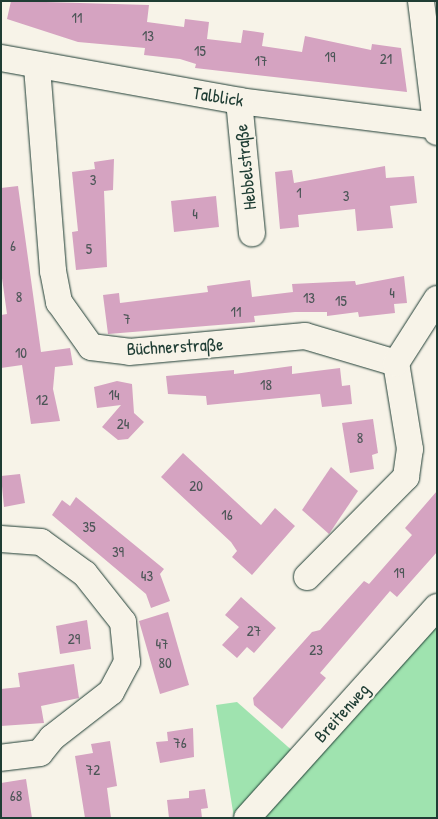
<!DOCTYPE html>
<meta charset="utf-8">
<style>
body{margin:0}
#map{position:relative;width:438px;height:819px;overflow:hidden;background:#f7f3e8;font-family:"Patrick Hand",sans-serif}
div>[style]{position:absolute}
.green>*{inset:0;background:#9fe3af}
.building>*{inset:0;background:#d5a3c1}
.roads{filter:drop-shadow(0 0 1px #1f3d34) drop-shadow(0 0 1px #1f3d34)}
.minor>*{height:26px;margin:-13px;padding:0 13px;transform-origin:13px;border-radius:13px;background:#f7f3e8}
span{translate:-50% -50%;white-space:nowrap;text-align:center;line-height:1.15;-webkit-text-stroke:4px #f7f3e8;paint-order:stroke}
.number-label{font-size:15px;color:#4c5657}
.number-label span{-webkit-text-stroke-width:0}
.street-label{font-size:18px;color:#1f3d34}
.frame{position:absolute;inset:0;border:2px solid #1f3d34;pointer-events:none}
</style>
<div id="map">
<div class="green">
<div style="clip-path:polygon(437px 614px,437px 818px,255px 818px)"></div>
<div style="clip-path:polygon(237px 702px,295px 753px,234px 818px,216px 705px)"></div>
</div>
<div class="building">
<div style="clip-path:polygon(11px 1px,149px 5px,147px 22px,184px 27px,185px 19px,209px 22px,207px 39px,241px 43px,243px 30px,264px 33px,262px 46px,302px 52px,305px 36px,371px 50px,372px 44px,401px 48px,407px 92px,195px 68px,196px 64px,180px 59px,144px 55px,145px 48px,78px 42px,7px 19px)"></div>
<div style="clip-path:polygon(114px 159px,113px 190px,104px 191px,107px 267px,76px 270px,72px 232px,78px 231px,72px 172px,95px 169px,94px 162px)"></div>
<div style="clip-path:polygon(385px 166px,386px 178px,414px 176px,417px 203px,390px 206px,393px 228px,357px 231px,355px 209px,298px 215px,299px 227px,280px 229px,275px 172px,292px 170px,294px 183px)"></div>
<div style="clip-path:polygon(18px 186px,41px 352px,70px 348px,73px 365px,55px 367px,53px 389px,60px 421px,31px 424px,22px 365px,1px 368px,1px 315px,7px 314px,1px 271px,1px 188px)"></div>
<div style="clip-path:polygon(216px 196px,219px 227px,174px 232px,171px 201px)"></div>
<div style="clip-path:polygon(404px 276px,407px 303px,394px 304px,395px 313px,359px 317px,358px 312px,327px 316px,327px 312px,295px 312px,254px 316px,255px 322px,108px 334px,103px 295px,119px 293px,120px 303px,208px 292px,207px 286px,250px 280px,252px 297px,293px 292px,292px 284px,355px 281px,356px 285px)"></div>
<div style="clip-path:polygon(292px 366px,292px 374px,340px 368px,342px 386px,350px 385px,352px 404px,322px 407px,320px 394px,207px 405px,206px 396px,168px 394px,166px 376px,234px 370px,234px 374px)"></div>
<div style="clip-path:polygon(117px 381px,132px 384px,134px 413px,144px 422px,128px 439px,118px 440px,102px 427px,121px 405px,97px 408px,94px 387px)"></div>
<div style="clip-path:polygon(373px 419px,378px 453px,372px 455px,374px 469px,350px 473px,342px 423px)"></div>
<div style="clip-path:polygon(183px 453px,261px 525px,275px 508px,295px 526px,252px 575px,232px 557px,237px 551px,231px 542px,161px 477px)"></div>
<div style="clip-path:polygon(331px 467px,358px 491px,329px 534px,302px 510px)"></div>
<div style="clip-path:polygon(20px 474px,25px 503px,4px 507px,1px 476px)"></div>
<div style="clip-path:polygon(437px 491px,437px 552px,397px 597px,390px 591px,367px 618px,320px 673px,326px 678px,282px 729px,254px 705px,253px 698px,312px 632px,320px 630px,364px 581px,369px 584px,412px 535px,405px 528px)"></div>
<div style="clip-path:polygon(76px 497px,164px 569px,160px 574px,170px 601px,151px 608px,146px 594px,52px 515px,62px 500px,70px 506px)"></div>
<div style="clip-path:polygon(241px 597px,276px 628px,254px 653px,247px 647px,237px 658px,222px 645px,239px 627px,225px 615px)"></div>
<div style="clip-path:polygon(168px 612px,189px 685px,160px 694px,139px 621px)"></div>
<div style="clip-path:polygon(87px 620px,91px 649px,60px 654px,56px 626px)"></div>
<div style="clip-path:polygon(74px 664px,79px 698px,41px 706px,44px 723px,1px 726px,1px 689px,20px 687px,18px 673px)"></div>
<div style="clip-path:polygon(193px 728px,194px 757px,160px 763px,156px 742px,168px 741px,167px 732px)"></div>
<div style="clip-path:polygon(110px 741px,117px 786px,107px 788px,111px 818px,85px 818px,75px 756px,93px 753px,91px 744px)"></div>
<div style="clip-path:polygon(26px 779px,32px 818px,1px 818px,1px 783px)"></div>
<div style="clip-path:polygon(205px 789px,208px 808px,201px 809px,202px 818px,169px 818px,167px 800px,189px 798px,189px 791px)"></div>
</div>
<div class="roads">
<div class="minor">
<div style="left:421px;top:1px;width:132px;rotate:83deg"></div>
<div style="left:1px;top:58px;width:242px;rotate:10.2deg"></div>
<div style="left:239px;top:101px;width:200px;rotate:7.2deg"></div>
<div style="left:37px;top:67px;width:205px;rotate:85.5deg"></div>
<div style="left:53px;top:271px;width:32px;rotate:79deg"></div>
<div style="left:59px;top:302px;width:55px;rotate:54.6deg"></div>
<div style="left:91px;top:347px;width:38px;rotate:7deg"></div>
<div style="left:129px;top:352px;width:177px;rotate:-5.2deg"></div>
<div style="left:305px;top:336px;width:95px;rotate:16.5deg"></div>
<div style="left:239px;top:101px;width:133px;rotate:84.4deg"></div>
<div style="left:1px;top:539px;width:40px;rotate:4.3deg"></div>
<div style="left:41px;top:542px;width:54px;rotate:36deg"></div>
<div style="left:85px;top:574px;width:61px;rotate:51.6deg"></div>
<div style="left:123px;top:622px;width:40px;rotate:84.3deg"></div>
<div style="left:127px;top:662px;width:34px;rotate:118deg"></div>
<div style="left:111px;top:692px;width:75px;rotate:142.1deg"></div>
<div style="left:52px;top:738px;width:19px;rotate:129deg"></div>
<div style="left:40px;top:753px;width:39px;rotate:173deg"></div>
<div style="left:307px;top:577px;width:141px;rotate:-45.3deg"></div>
<div style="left:406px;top:477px;width:28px;rotate:-82deg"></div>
<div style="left:410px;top:449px;width:87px;rotate:-99.2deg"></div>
<div style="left:396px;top:363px;width:76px;rotate:-57.4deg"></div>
<div style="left:247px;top:818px;width:284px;rotate:-48deg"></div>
</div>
</div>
<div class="number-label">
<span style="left:77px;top:18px">11</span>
<span style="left:148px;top:36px">13</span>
<span style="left:200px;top:51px">15</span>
<span style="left:330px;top:57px">19</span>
<span style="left:386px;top:59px">21</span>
<span style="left:261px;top:61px">17</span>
<span style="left:93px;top:180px">3</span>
<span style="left:299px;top:193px">1</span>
<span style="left:346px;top:196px">3</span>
<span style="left:195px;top:214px">4</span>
<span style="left:13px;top:246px">6</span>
<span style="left:89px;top:249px">5</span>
<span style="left:392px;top:293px">4</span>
<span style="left:19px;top:297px">8</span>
<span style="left:309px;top:298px">13</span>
<span style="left:341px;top:301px">15</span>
<span style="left:236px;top:312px">11</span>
<span style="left:127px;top:319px">7</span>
<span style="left:21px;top:353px">10</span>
<span style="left:266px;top:385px">18</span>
<span style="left:114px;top:395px">14</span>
<span style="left:42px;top:400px">12</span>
<span style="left:123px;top:424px">24</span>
<span style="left:360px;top:438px">8</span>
<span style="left:196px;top:486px">20</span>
<span style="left:227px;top:515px">16</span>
<span style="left:89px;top:527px">35</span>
<span style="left:118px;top:552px">39</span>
<span style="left:399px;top:573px">19</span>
<span style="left:147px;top:576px">43</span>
<span style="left:254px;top:631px">27</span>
<span style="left:74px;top:639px">29</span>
<span style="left:162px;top:644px">47</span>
<span style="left:316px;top:650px">23</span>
<span style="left:165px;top:663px">80</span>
<span style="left:180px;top:743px">76</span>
<span style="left:93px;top:770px">72</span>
<span style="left:16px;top:796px">68</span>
</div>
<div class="street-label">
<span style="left:218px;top:97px;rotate:9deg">Talblick</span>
<span style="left:246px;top:167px;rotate:-96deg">Hebbelstraße</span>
<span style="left:175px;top:347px;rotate:-3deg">Büchnerstraße</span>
<span style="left:342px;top:713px;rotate:-48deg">Breitenweg</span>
</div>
<div class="frame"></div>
</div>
